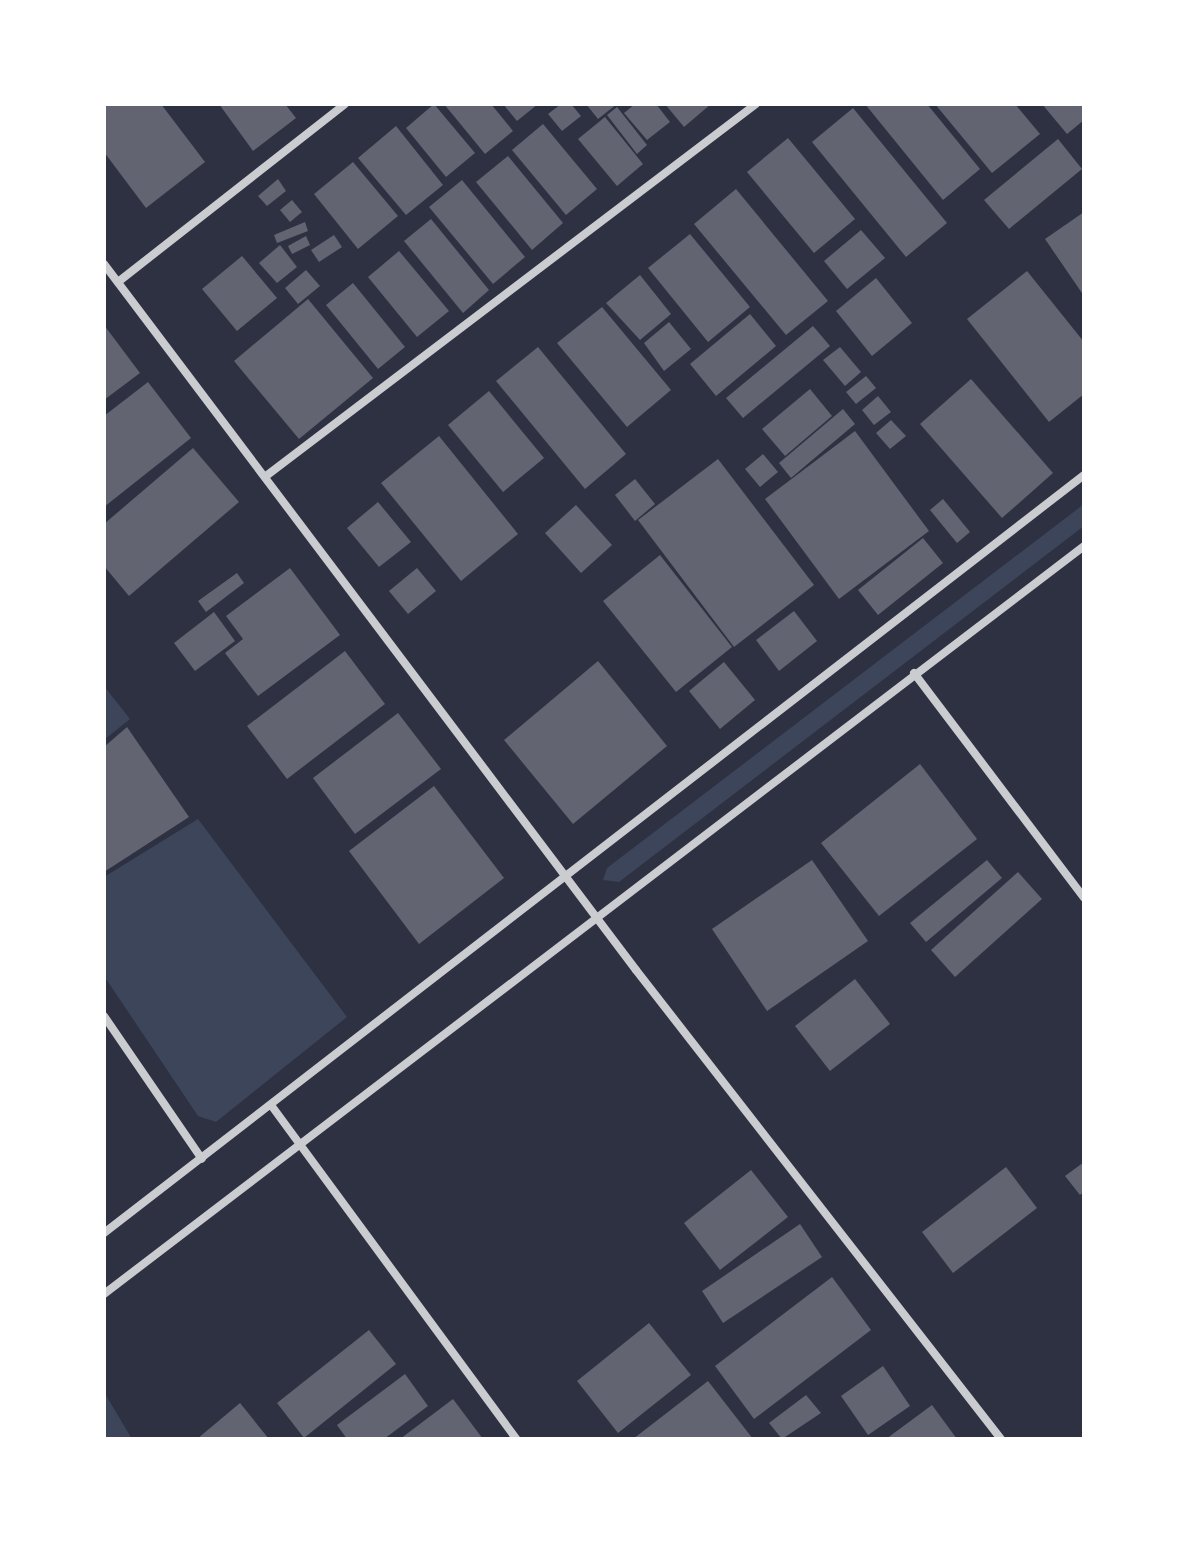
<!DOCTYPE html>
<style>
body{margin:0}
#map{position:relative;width:1188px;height:1543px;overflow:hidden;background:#2d3142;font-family:Montserrat,sans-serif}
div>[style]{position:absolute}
.green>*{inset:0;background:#3c4559}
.building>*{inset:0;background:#626471}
.minor>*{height:8px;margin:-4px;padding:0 4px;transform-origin:4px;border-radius:4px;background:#caccd0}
span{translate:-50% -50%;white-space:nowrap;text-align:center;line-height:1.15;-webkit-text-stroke:6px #fff;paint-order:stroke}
.frame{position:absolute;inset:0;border:106px solid #fff;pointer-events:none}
</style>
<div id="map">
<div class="green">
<div style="clip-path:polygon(1084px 504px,1084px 526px,619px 882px,603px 880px,607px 868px)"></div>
<div style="clip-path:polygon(104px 686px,130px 719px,104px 740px)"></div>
<div style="clip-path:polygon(198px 819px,347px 1017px,216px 1122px,198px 1116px,104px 976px,104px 877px)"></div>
<div style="clip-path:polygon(104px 1392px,132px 1439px,104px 1439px)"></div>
</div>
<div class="building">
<div style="clip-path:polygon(104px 104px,161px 104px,205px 162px,146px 208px,104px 152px)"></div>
<div style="clip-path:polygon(219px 104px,285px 104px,296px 118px,253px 151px)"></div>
<div style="clip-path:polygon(434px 104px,475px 153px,446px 177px,406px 128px)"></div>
<div style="clip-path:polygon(444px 104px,491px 104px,513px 131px,485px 154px)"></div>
<div style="clip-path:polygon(503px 104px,538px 104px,517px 121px)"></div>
<div style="clip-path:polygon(561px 104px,571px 104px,581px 116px,562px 131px,548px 114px)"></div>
<div style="clip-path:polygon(586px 104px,617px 104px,598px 119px)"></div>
<div style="clip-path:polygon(635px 104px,656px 104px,670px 122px,647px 140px,624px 113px)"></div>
<div style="clip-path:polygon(665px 104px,711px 104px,684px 127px)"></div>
<div style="clip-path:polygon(865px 104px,927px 104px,980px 169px,943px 200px)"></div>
<div style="clip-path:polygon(935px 104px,1015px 104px,1040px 134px,992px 173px)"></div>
<div style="clip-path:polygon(1042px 104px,1084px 104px,1084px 120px,1067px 134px)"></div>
<div style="clip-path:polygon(617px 107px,647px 145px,637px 154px,607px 115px)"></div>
<div style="clip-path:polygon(853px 108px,947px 223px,906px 257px,812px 142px)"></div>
<div style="clip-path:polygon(605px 117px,643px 164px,617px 186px,578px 139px)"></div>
<div style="clip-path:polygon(543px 124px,597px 189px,566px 215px,512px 150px)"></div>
<div style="clip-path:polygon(396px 126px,443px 185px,406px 215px,358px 158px)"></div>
<div style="clip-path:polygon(788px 138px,855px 219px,814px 253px,747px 172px)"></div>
<div style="clip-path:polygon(1058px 139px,1082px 169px,1009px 229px,984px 200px)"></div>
<div style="clip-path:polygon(508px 156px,563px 223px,532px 250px,476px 182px)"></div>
<div style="clip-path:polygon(353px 162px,398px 216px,358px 249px,314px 194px)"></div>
<div style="clip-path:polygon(278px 179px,286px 191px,267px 206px,258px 196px)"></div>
<div style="clip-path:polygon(462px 180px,525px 257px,493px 284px,429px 207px)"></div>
<div style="clip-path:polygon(736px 189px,828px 301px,786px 335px,694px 224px)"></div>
<div style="clip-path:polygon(292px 200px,302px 212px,290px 222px,280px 210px)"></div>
<div style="clip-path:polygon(1084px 212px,1084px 296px,1045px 239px)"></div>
<div style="clip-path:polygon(431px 219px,489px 290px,463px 313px,404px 241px)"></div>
<div style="clip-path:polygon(305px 222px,308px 231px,277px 243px,274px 235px)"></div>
<div style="clip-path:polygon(861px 230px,885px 258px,847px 289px,824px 261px)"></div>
<div style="clip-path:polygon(690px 234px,750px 307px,708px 342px,648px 268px)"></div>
<div style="clip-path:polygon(334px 235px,342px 247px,319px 262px,311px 250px)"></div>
<div style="clip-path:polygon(306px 236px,310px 245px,292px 254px,288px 246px)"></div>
<div style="clip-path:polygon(280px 245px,297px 267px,277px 283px,259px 263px)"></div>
<div style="clip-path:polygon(399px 251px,449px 311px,417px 337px,368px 277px)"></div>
<div style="clip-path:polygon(242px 256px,277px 298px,237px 331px,202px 289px)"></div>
<div style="clip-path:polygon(306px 270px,320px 286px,298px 304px,285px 288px)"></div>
<div style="clip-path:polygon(1027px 271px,1084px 342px,1084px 394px,1049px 422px,967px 319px)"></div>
<div style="clip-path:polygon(640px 275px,671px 314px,640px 340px,606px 303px)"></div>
<div style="clip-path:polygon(876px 278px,912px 323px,872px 356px,836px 311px)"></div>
<div style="clip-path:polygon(353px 283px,405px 347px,378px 369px,326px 305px)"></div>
<div style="clip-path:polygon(308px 299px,373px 378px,299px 439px,234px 361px)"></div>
<div style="clip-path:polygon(602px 307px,671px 390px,627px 427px,557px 343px)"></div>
<div style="clip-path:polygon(750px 314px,776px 346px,716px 396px,690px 364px)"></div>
<div style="clip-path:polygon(669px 322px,691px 349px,664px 371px,644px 343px)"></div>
<div style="clip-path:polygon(104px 325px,140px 373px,104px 400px)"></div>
<div style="clip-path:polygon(813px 326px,830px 346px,743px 418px,726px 398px)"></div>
<div style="clip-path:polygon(538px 347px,626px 454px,585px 489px,496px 381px)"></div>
<div style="clip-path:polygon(840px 347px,861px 372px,845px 386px,823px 360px)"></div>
<div style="clip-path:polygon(866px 376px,876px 388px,856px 404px,846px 392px)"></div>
<div style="clip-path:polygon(971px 379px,1053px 473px,1002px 518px,920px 424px)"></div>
<div style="clip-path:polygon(148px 382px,191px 438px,104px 507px,104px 416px)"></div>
<div style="clip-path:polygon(810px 389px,832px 416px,785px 456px,762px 429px)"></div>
<div style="clip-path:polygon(489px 391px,544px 458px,503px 492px,448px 425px)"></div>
<div style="clip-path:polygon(878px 396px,891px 412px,874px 425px,862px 410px)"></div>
<div style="clip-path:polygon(843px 409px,855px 424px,791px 478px,779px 463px)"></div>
<div style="clip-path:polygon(891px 420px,906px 436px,890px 449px,876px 433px)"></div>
<div style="clip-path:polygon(855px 431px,929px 531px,839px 599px,765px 499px)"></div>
<div style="clip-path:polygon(439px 436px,518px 534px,461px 581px,381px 483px)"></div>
<div style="clip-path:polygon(193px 448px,239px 502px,129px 596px,104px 566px,104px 524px)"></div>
<div style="clip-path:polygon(763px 454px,778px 472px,760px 487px,745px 469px)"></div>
<div style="clip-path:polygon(718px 459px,814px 585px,734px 647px,638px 520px)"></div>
<div style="clip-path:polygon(635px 479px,655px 504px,635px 521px,615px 495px)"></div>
<div style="clip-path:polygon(943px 499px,970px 532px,957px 543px,930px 510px)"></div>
<div style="clip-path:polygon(378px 502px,411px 542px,379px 567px,347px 528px)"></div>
<div style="clip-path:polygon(576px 505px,612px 545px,581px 573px,545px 533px)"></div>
<div style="clip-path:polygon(923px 538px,943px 563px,878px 615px,858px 590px)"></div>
<div style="clip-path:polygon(660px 555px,732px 647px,676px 692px,603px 601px)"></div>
<div style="clip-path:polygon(290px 568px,340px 635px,258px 696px,225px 653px,243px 639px,226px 616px)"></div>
<div style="clip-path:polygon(417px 568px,436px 591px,408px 614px,389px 591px)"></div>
<div style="clip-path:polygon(237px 573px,244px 583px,206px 612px,198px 601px)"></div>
<div style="clip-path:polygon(794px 611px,817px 641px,779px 671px,756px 640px)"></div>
<div style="clip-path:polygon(214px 612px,235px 641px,195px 671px,174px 643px)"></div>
<div style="clip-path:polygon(345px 651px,385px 704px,287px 779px,247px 726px)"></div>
<div style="clip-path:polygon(598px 661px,667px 746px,573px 824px,504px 740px)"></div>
<div style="clip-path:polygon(724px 662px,755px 700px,720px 729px,689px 691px)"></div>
<div style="clip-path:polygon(398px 713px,441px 769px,355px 834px,313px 778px)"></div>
<div style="clip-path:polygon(127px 727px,189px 817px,104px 872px,104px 747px)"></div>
<div style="clip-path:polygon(920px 764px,977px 839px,879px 916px,821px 843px)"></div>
<div style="clip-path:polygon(434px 786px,504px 878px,419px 944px,349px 851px)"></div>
<div style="clip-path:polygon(812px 860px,868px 941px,767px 1011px,712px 929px)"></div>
<div style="clip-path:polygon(987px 860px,1002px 878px,926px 942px,910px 923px)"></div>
<div style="clip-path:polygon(1018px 872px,1042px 899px,955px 977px,931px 950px)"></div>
<div style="clip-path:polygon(855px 979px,890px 1024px,830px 1071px,795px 1026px)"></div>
<div style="clip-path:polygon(1084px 1162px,1084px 1192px,1080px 1195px,1065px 1176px)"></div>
<div style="clip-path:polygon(1006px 1167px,1037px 1208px,953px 1273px,922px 1232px)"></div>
<div style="clip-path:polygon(751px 1170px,788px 1217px,720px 1270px,684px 1223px)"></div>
<div style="clip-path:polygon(800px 1224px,822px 1257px,723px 1323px,702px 1291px)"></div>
<div style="clip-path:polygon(832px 1277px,871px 1330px,754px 1419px,715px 1366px)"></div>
<div style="clip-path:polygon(649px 1323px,691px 1375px,618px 1433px,577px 1381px)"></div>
<div style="clip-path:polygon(369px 1330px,396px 1364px,304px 1438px,277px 1403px)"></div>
<div style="clip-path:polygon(883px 1366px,910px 1406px,868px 1435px,841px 1396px)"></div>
<div style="clip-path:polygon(405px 1374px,428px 1406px,384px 1439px,347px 1439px,337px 1425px)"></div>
<div style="clip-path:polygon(708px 1381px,753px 1439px,633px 1439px)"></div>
<div style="clip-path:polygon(806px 1395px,821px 1413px,782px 1439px,769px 1423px)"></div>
<div style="clip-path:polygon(453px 1399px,483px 1439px,400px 1439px)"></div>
<div style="clip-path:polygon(240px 1403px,269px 1439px,197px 1439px)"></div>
<div style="clip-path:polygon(932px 1405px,957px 1439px,886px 1439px)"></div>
</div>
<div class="minor">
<div style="left:104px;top:264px;width:884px;rotate:53deg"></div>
<div style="left:636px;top:970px;width:594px;rotate:52.11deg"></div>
<div style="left:118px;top:282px;width:288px;rotate:-38.1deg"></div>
<div style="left:266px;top:476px;width:615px;rotate:-37.21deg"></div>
<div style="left:914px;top:673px;width:282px;rotate:52.9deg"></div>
<div style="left:104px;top:1016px;width:173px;rotate:55.6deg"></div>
<div style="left:271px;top:1105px;width:414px;rotate:53.7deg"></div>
<div style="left:104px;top:1233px;width:1239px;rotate:-37.72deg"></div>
<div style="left:104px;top:1294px;width:1233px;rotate:-37.35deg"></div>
</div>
<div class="frame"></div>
</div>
